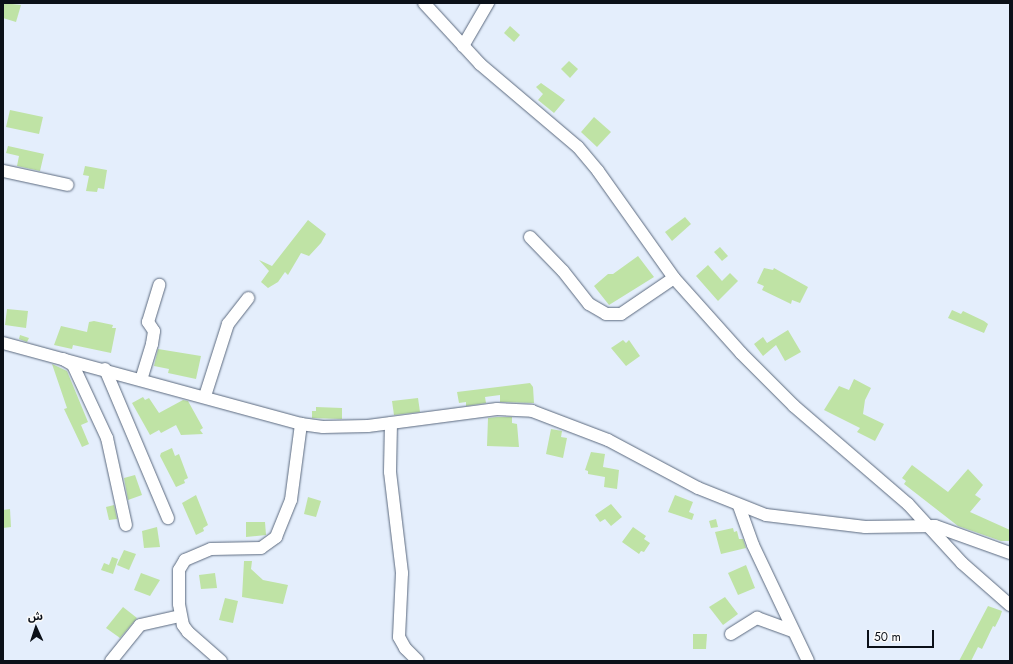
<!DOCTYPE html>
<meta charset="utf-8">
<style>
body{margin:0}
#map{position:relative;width:1013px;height:664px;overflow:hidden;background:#e4eefc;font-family:Jost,"Noto Sans Arabic",sans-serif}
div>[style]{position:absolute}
.building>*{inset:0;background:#bfe3a5}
.roads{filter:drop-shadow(0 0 1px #5b697e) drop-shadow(0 0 1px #5b697e)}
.minor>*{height:12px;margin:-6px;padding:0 6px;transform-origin:6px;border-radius:6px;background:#fff}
span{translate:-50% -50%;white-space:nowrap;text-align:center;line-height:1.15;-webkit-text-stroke:3.5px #fafafa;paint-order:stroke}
.frame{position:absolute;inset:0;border:4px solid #0b1018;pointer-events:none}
.north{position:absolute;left:16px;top:608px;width:40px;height:40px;-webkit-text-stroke:3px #fafafa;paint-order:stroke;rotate:357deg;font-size:11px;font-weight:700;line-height:16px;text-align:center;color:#0b1018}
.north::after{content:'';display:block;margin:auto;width:14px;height:18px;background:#0b1018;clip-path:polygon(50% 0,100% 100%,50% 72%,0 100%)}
.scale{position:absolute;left:867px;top:630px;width:67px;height:18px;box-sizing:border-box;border:2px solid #0b1018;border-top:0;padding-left:5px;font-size:12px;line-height:14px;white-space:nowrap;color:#0b1018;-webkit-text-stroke:3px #fafafa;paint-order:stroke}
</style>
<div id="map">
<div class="building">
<div style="clip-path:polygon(3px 3px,21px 5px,16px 22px,3px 18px)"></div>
<div style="clip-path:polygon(510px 26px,520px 35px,514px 42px,504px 33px)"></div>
<div style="clip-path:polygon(569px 61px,578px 69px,570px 78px,561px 69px)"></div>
<div style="clip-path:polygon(541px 83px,565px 100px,554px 113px,538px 100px,543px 94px,536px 87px)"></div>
<div style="clip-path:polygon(10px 110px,43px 117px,39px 134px,6px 127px)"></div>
<div style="clip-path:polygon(594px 117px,611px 132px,597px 147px,581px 132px)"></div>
<div style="clip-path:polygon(8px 146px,44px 154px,40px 171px,17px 166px,19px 156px,6px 153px)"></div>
<div style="clip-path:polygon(85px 166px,107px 170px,104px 189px,98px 188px,97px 192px,86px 191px,89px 176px,83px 175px)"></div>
<div style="clip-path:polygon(685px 217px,691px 224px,672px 241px,665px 232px)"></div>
<div style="clip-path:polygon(308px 220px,326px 234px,321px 243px,309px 256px,301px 253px,288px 275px,285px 272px,278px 282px,268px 288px,261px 282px,269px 271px,259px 260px,272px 266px)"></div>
<div style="clip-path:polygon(720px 247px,728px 256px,722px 261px,714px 252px)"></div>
<div style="clip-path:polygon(638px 256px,654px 277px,609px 305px,594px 286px,608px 274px,613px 274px)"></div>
<div style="clip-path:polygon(708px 265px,722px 281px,730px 273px,738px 281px,718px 301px,696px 276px)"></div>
<div style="clip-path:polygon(764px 268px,773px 270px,774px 268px,808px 287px,800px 303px,792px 300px,791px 304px,762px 290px,764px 286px,757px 283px)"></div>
<div style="clip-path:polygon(7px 309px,28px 311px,26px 328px,5px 325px)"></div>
<div style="clip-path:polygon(952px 310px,961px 314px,963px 311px,984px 321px,988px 324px,984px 333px,948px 318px)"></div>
<div style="clip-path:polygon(94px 321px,113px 325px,112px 328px,116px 328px,111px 353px,73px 345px,72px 349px,54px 345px,61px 326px,87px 332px,89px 322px)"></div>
<div style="clip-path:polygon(788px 330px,801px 352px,785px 361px,776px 345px,763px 356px,754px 344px,763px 337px,767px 343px)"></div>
<div style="clip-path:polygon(20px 335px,29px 338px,27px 342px,19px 339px)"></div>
<div style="clip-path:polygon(623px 340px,626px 343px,629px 340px,640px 356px,626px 366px,611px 348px)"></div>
<div style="clip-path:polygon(158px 349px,201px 356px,196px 379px,168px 373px,169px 369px,154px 366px)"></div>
<div style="clip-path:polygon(52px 364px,67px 371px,88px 422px,81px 425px,89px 444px,82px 447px,64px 409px,67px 408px)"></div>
<div style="clip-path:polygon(854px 379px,871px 388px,865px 400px,863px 414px,884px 424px,875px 441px,857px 432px,860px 428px,824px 410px,839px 386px,849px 390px)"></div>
<div style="clip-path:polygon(530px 383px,533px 387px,534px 403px,500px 402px,500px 395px,485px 397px,486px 403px,466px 406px,466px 402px,459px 403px,457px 392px)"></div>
<div style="clip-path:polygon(143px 397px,145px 400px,149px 398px,159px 413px,183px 400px,188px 401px,203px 428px,200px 430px,203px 434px,181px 435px,176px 425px,161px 433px,159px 430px,150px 435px,132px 403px)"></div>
<div style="clip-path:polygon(418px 398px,420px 412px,394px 415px,392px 401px)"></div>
<div style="clip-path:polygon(316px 407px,342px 408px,342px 419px,312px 418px,312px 411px,316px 411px)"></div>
<div style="clip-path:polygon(497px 417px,512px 417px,512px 423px,517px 424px,519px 447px,487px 446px,488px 418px)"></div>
<div style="clip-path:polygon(551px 429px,562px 431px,561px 437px,567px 438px,563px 458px,546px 454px)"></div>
<div style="clip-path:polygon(172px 448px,175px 456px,179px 454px,188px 478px,184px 480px,185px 483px,176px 487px,160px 456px,161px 453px)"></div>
<div style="clip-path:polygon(591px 452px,605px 454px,603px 467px,619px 470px,617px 489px,604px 487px,605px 477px,588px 474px,588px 471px,585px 470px)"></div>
<div style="clip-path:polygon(912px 465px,948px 492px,968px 469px,983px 485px,975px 495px,981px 499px,970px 512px,1010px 530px,1010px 541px,1001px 541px,958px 526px,904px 484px,906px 481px,902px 478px)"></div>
<div style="clip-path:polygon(135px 475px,142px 495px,128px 500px,124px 478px)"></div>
<div style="clip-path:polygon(196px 495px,208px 525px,203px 528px,204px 531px,196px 535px,182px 503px)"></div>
<div style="clip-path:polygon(675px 495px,693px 502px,689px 512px,694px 514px,692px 520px,668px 512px)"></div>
<div style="clip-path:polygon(308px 497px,321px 501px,316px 517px,304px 514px)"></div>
<div style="clip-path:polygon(611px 504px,622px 517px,611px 526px,605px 519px,600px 522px,595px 515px)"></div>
<div style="clip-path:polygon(114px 505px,117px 519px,109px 520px,106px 507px)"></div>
<div style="clip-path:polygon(10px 509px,11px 527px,3px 528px,3px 510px)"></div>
<div style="clip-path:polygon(716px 519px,718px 527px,711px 528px,709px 521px)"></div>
<div style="clip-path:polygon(246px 522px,265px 522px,266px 535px,246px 537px)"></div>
<div style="clip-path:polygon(157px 527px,160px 547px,144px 548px,142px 531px)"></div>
<div style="clip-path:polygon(633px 527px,646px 536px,644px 539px,650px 543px,644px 552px,641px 551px,639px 554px,622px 542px)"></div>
<div style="clip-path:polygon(733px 528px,734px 532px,737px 531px,739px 539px,743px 539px,746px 548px,721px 554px,715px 532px)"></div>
<div style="clip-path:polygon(124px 550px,136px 554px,129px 570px,117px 565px)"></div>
<div style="clip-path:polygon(112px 557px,118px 559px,113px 574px,101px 570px,104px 563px,109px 565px)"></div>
<div style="clip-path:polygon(244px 561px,252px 561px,251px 569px,263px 580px,288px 585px,283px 604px,242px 597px)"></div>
<div style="clip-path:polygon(746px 565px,755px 588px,738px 595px,728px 573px)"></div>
<div style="clip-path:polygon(141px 573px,160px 580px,150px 596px,134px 590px)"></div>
<div style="clip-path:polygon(215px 573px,217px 588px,201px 589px,199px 575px)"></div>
<div style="clip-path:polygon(725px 597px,738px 614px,723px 625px,709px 607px)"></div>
<div style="clip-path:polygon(225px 598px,238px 601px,233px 623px,219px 620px)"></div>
<div style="clip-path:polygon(988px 606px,1002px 611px,1000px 617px,995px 627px,993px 626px,982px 649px,978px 647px,971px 661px,959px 661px)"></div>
<div style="clip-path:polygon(123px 607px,137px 618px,120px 638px,106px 628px)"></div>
<div style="clip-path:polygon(693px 634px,707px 634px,706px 649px,693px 649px)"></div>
</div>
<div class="roads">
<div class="minor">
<div style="left:424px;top:3px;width:83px;rotate:47.4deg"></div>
<div style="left:480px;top:64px;width:128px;rotate:40.3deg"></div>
<div style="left:578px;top:147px;width:31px;rotate:50deg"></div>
<div style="left:598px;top:171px;width:131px;rotate:54.6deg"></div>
<div style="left:674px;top:278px;width:101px;rotate:48.2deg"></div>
<div style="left:741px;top:353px;width:75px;rotate:45deg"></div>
<div style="left:794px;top:406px;width:150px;rotate:40.7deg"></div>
<div style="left:908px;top:504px;width:80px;rotate:47.5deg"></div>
<div style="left:962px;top:563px;width:64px;rotate:41.2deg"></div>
<div style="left:463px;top:46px;width:50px;rotate:-59.8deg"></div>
<div style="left:3px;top:171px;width:66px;rotate:12.2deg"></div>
<div style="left:530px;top:237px;width:47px;rotate:45.9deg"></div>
<div style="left:563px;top:271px;width:42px;rotate:51.8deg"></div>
<div style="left:589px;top:304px;width:20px;rotate:30deg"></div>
<div style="left:606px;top:314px;width:15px"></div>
<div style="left:621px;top:314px;width:64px;rotate:-34.2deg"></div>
<div style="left:3px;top:343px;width:309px;rotate:15.2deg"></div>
<div style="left:301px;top:424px;width:22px;rotate:8deg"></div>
<div style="left:323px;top:427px;width:45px;rotate:-1.3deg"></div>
<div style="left:368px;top:426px;width:130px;rotate:-7.5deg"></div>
<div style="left:497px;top:409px;width:35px;rotate:3deg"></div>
<div style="left:532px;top:411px;width:81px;rotate:20.9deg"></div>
<div style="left:608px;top:440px;width:102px;rotate:28.1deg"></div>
<div style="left:698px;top:488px;width:73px;rotate:21.7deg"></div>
<div style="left:766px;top:515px;width:100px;rotate:6.9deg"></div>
<div style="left:865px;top:527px;width:70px;rotate:-0.8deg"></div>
<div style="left:935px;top:526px;width:80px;rotate:19.8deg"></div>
<div style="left:63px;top:359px;width:12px;rotate:31deg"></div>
<div style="left:73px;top:365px;width:81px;rotate:65deg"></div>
<div style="left:107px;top:438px;width:89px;rotate:77.7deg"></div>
<div style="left:105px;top:369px;width:162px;rotate:67.1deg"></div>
<div style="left:141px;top:380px;width:38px;rotate:-73deg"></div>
<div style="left:152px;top:344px;width:13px;rotate:-81deg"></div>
<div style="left:154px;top:331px;width:11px;rotate:-124deg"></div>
<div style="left:148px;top:322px;width:39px;rotate:-73deg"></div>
<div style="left:205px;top:396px;width:76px;rotate:-72.3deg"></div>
<div style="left:228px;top:324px;width:33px;rotate:-52deg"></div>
<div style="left:391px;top:423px;width:49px;rotate:91.2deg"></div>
<div style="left:390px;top:472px;width:102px;rotate:83.2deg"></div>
<div style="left:402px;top:573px;width:64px;rotate:92.7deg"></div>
<div style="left:399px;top:637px;width:13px;rotate:61deg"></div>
<div style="left:405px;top:648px;width:18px;rotate:45deg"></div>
<div style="left:739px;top:506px;width:41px;rotate:70.3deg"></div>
<div style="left:753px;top:545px;width:128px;rotate:64.6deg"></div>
<div style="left:731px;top:634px;width:31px;rotate:-32deg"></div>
<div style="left:757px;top:618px;width:38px;rotate:20deg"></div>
<div style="left:111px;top:661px;width:46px;rotate:-51.1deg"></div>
<div style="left:140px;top:625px;width:41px;rotate:-12.7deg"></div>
<div style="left:221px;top:661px;width:44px;rotate:-138.7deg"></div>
<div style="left:188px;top:632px;width:9px;rotate:-126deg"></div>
<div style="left:183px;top:625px;width:21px;rotate:-101deg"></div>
<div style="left:179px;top:604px;width:34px;rotate:-90deg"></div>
<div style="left:179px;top:570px;width:12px;rotate:-59deg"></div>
<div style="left:185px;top:560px;width:28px;rotate:-23deg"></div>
<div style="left:211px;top:549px;width:50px;rotate:-1.1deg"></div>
<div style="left:261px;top:548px;width:19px;rotate:-36deg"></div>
<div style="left:276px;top:537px;width:40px;rotate:-68deg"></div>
<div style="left:291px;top:500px;width:77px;rotate:-82.5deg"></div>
</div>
</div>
<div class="frame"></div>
<div class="north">ش</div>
<div class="scale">50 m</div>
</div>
